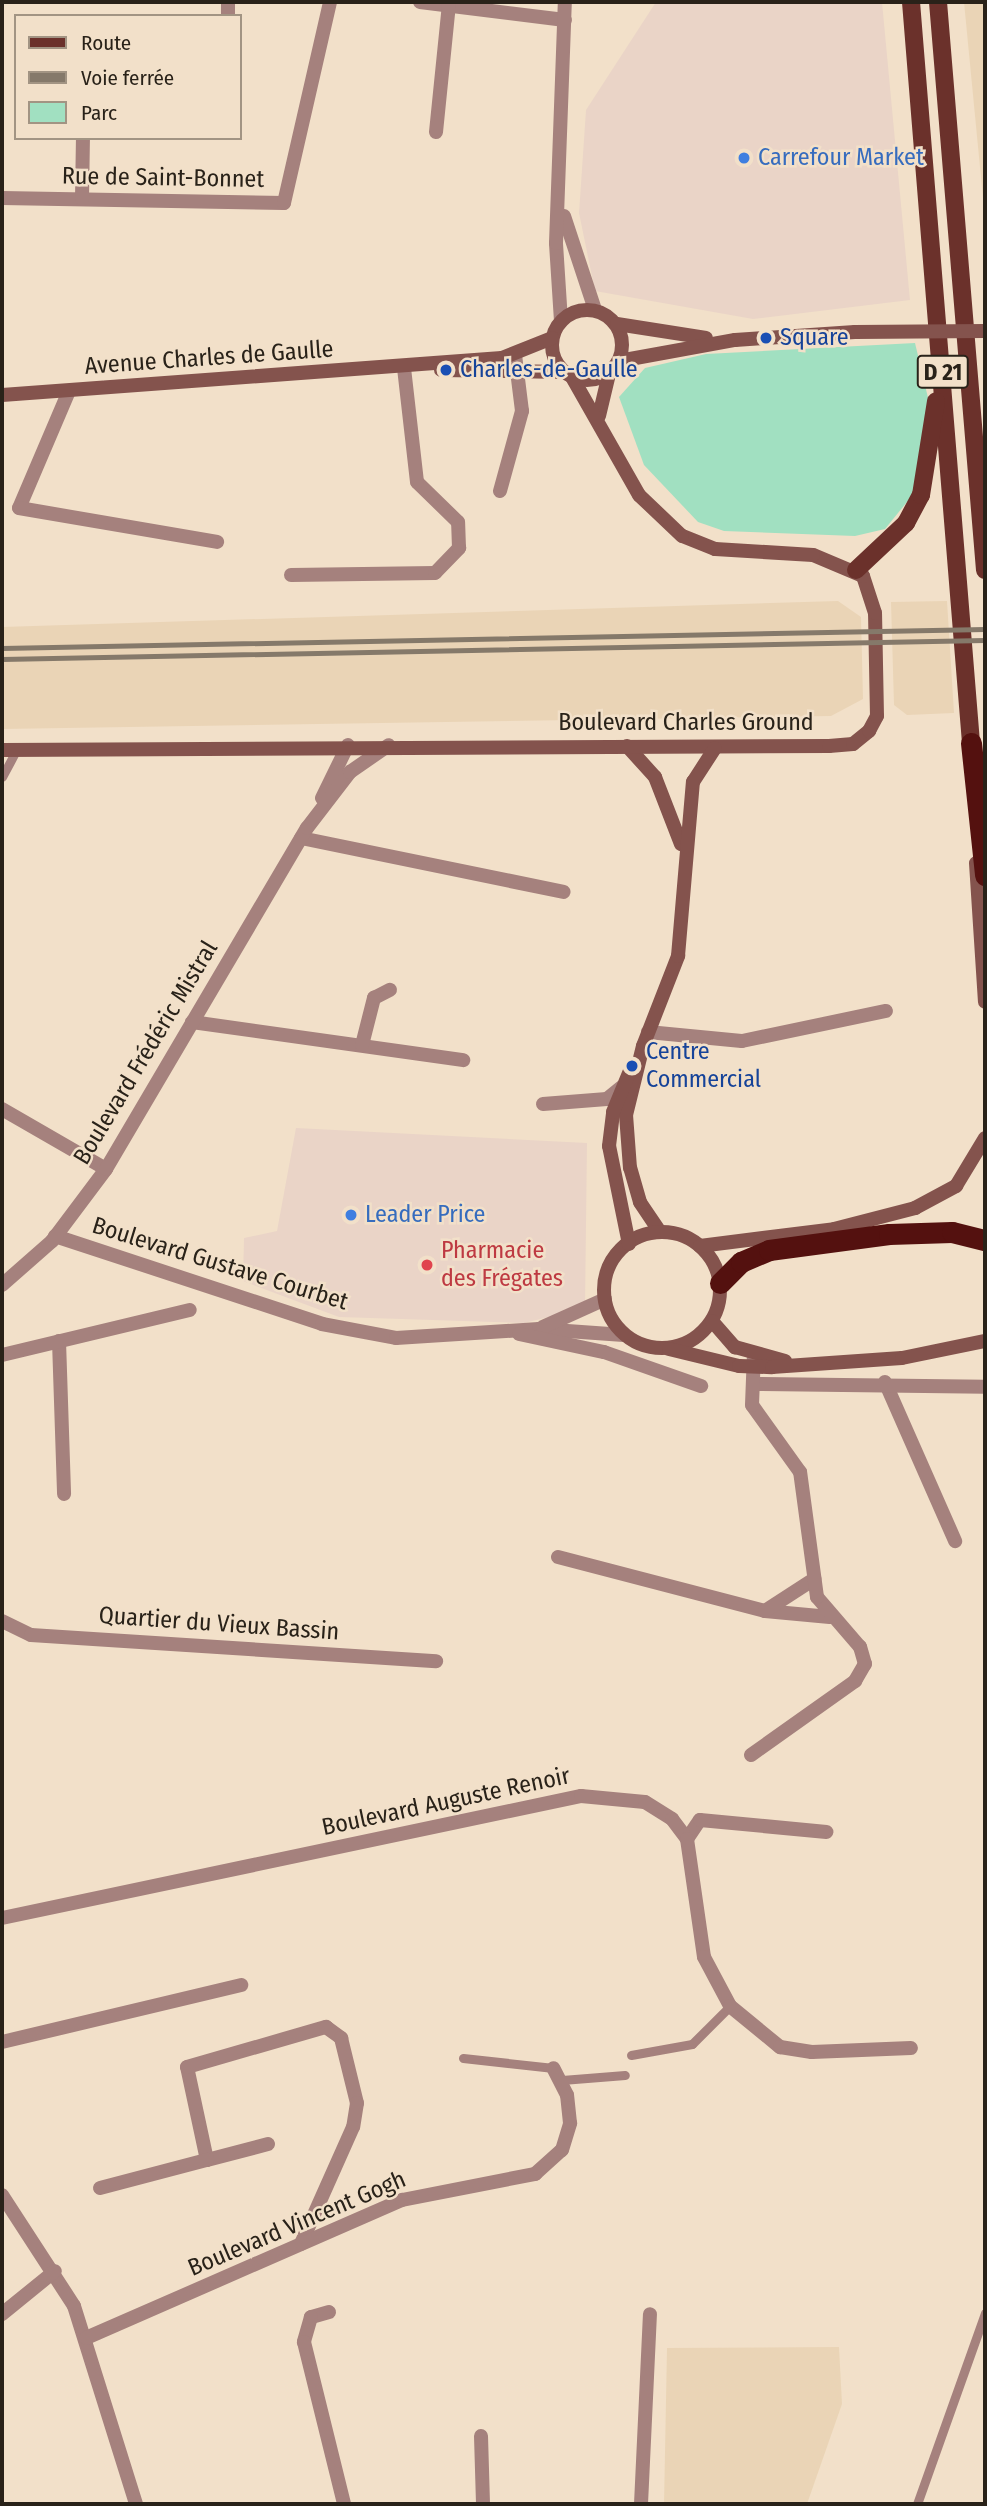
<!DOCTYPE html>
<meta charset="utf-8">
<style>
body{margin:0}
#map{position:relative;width:987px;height:2506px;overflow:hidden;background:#f2e0c9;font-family:"Fira Sans Condensed",sans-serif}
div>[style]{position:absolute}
.commercial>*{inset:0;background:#ead4c7}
.built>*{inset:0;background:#ead4b6}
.green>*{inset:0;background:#a1e0c1}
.lane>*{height:9px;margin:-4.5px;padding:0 4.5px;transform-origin:4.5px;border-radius:4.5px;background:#a5817d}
.street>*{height:14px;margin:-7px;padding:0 7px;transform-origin:7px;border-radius:7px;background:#a5817d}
.secondary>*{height:14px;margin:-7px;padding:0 7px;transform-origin:7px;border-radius:7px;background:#84534d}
.secondary>.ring{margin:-7px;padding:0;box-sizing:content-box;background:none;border:14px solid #84534d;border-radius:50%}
.primary>*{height:18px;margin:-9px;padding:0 9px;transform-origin:9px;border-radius:9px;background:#6b312b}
.highway>*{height:21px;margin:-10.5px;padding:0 10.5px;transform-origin:10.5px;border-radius:10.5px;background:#54110f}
.rail>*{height:5px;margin:-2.5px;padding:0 2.5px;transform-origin:2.5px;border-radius:2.5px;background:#85796a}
.secondary-bridge>*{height:14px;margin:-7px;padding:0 7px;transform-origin:7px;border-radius:7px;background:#84534d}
.dots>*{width:19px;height:19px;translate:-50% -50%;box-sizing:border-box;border:4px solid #f2e0c9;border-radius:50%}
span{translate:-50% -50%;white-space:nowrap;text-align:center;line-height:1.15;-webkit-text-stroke:5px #f2e0c9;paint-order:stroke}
.shield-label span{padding:2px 5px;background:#f2e0c9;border:2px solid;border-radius:5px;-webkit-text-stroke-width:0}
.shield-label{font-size:23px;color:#292219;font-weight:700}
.shop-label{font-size:24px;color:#366cbe}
.left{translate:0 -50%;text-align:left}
.street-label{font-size:24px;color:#292219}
.transit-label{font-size:24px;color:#164399}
.health-label{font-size:24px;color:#be3a42}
.frame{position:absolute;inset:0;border:4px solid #292219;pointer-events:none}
.legend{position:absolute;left:14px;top:14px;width:228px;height:126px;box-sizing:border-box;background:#f2e0c9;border:2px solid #a29483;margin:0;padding:9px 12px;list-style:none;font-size:21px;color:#292219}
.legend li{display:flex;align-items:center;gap:14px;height:35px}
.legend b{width:35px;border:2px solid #a29483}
</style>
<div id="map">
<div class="commercial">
<div style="clip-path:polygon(656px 2px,882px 2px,910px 300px,753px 319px,595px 291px,579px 213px,586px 110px)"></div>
<div style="clip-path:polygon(296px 1128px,587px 1143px,585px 1308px,524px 1323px,339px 1317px,243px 1281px,244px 1238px,277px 1231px)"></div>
</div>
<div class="built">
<div style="clip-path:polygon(964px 2px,985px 2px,985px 219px)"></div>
<div style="clip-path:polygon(838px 601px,861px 617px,863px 699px,831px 716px,2px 729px,2px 627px)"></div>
<div style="clip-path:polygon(947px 601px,954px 713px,907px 715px,894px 705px,891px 602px)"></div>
<div style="clip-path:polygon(839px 2347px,842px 2404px,807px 2504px,664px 2504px,667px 2348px)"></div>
</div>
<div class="green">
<div style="clip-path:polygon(915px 343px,929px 402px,923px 460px,911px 497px,885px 529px,855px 536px,724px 531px,698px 522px,644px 465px,619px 397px,645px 368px,706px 354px)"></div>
</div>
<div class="lane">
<div style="left:2px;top:777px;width:32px;rotate:-62deg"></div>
<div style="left:631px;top:2055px;width:62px;rotate:-10.2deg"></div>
<div style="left:692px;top:2044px;width:54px;rotate:-45deg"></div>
<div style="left:463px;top:2058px;width:91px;rotate:6.3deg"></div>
<div style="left:562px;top:2080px;width:63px;rotate:-4.5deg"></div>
<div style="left:917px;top:2504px;width:203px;rotate:-70.4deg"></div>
</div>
<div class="street">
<div style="left:228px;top:2px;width:14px;rotate:90deg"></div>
<div style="left:420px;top:2px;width:146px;rotate:7.1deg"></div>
<div style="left:436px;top:132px;width:128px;rotate:-84.2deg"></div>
<div style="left:2px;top:198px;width:282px;rotate:1deg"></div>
<div style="left:284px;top:203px;width:206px;rotate:-77.1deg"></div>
<div style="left:82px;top:199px;width:61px;rotate:-89.1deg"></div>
<div style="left:564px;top:216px;width:99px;rotate:71.7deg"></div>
<div style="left:561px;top:321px;width:78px;rotate:-93.7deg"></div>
<div style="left:556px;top:243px;width:241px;rotate:-87.9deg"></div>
<div style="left:69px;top:391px;width:127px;rotate:113.1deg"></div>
<div style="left:19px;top:508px;width:201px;rotate:9.7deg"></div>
<div style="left:500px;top:491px;width:83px;rotate:-74.6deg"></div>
<div style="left:522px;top:411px;width:56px;rotate:-97.1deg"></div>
<div style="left:291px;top:575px;width:144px;rotate:-0.8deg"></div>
<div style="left:435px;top:573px;width:35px;rotate:-46deg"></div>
<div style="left:459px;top:548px;width:26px;rotate:-92deg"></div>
<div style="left:458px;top:522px;width:57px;rotate:-135.7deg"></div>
<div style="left:417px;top:482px;width:115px;rotate:-96.5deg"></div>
<div style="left:322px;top:798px;width:59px;rotate:-63.9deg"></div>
<div style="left:301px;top:838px;width:268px;rotate:11.6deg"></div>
<div style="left:192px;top:1022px;width:274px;rotate:8deg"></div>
<div style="left:648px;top:1032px;width:94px;rotate:5.5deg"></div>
<div style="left:742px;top:1041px;width:147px;rotate:-11.8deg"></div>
<div style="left:362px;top:1045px;width:49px;rotate:-75.7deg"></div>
<div style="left:374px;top:998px;width:18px;rotate:-27deg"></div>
<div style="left:543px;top:1104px;width:64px;rotate:-4.5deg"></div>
<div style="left:607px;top:1099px;width:19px;rotate:-39deg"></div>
<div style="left:2px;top:1109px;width:120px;rotate:30deg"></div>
<div style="left:55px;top:1236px;width:281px;rotate:18.2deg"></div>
<div style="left:322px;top:1324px;width:75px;rotate:10.7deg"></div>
<div style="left:396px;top:1338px;width:143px;rotate:-3.6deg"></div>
<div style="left:539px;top:1329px;width:85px;rotate:4deg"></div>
<div style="left:2px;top:1285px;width:67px;rotate:-41.3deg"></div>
<div style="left:52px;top:1241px;width:90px;rotate:-53.1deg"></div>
<div style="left:106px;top:1169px;width:396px;rotate:-59.5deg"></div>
<div style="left:307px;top:828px;width:71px;rotate:-52.5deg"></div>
<div style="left:350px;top:772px;width:47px;rotate:-34.7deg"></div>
<div style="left:543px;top:1327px;width:68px;rotate:-24.3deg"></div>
<div style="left:519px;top:1334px;width:87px;rotate:12deg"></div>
<div style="left:604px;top:1352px;width:103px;rotate:19.3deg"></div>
<div style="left:59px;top:1341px;width:153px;rotate:88.1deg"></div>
<div style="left:2px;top:1355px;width:193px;rotate:-13.5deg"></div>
<div style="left:885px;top:1382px;width:174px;rotate:66.2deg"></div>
<div style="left:754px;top:1384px;width:231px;rotate:0.7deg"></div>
<div style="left:558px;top:1557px;width:214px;rotate:14.6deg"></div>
<div style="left:765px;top:1611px;width:65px;rotate:5.3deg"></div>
<div style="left:765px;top:1611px;width:59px;rotate:-33.1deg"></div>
<div style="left:2px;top:1621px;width:32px;rotate:26deg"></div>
<div style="left:31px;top:1635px;width:406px;rotate:3.7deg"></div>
<div style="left:751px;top:1755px;width:128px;rotate:-35.4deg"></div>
<div style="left:855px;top:1681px;width:20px;rotate:-60deg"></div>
<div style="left:865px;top:1664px;width:18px;rotate:-106deg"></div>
<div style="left:860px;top:1647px;width:66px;rotate:-130.7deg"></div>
<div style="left:817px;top:1597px;width:126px;rotate:-97.7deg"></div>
<div style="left:800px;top:1472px;width:82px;rotate:-125.6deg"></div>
<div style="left:752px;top:1405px;width:51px;rotate:-87.8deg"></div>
<div style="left:687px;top:1839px;width:23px;rotate:-56deg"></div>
<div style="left:700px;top:1820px;width:127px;rotate:5.4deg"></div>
<div style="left:2px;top:1918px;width:592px;rotate:-11.9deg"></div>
<div style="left:581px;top:1796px;width:64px;rotate:5.4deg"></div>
<div style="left:645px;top:1802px;width:32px;rotate:32deg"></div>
<div style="left:672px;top:1819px;width:25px;rotate:53deg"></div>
<div style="left:687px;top:1839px;width:119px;rotate:81.8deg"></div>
<div style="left:704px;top:1957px;width:55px;rotate:62deg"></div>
<div style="left:730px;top:2006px;width:65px;rotate:39.4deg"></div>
<div style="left:780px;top:2047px;width:32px;rotate:9deg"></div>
<div style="left:812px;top:2052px;width:99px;rotate:-2.3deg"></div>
<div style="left:2px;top:2042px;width:246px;rotate:-13.4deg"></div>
<div style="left:268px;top:2144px;width:63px;rotate:165.3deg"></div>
<div style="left:207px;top:2160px;width:95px;rotate:-102.1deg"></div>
<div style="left:187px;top:2067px;width:145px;rotate:-16.1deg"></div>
<div style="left:326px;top:2027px;width:19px;rotate:36deg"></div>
<div style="left:341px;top:2038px;width:67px;rotate:76.2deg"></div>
<div style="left:357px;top:2103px;width:24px;rotate:99deg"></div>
<div style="left:353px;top:2127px;width:128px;rotate:114deg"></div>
<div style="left:100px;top:2188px;width:111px;rotate:-14.7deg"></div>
<div style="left:2px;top:2195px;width:132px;rotate:57deg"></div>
<div style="left:74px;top:2306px;width:207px;rotate:72.6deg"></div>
<div style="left:329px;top:2312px;width:19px;rotate:164deg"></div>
<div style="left:311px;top:2317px;width:26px;rotate:106deg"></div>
<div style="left:304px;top:2342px;width:167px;rotate:76.1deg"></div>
<div style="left:2px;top:2314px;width:68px;rotate:-39.1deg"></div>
<div style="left:86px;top:2338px;width:345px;rotate:-23.6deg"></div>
<div style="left:402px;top:2200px;width:136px;rotate:-11.1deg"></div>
<div style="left:535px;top:2174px;width:36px;rotate:-42deg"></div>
<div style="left:562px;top:2150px;width:28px;rotate:-73deg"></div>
<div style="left:570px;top:2123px;width:28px;rotate:-96deg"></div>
<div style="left:567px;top:2095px;width:30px;rotate:-117deg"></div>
<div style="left:481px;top:2436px;width:68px;rotate:88.3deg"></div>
<div style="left:641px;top:2504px;width:190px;rotate:-87.3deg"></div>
</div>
<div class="secondary">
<div class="ring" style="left:552px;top:310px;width:56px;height:56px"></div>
<div style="left:617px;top:324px;width:90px;rotate:8.9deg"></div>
<div style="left:619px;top:361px;width:118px;rotate:-10.3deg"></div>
<div style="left:735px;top:340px;width:120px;rotate:-3.8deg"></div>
<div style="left:441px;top:370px;width:122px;rotate:0.9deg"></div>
<div style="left:2px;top:395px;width:501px;rotate:-4.23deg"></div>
<div style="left:502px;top:358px;width:54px;rotate:-21.8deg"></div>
<div style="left:599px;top:416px;width:43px;rotate:-76.6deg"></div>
<div style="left:627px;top:746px;width:42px;rotate:47.9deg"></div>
<div style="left:655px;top:777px;width:72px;rotate:68.8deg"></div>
<div style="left:2px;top:750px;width:827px;rotate:-0.28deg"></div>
<div style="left:829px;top:746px;width:24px;rotate:-5deg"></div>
<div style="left:853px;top:744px;width:21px;rotate:-39deg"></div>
<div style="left:869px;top:731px;width:17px;rotate:-62deg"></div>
<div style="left:877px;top:716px;width:103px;rotate:-91.1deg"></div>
<div style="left:875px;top:613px;width:39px;rotate:-108deg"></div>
<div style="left:863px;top:576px;width:54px;rotate:-157.2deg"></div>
<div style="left:813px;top:555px;width:98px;rotate:-176.5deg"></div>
<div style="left:715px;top:549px;width:35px;rotate:-158deg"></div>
<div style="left:682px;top:536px;width:59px;rotate:-136.4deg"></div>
<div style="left:639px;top:495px;width:136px;rotate:-119.6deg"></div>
<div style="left:976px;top:863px;width:139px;rotate:86.3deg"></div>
<div style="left:660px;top:1232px;width:36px;rotate:-124deg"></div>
<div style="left:640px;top:1202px;width:35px;rotate:-106deg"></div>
<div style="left:630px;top:1168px;width:53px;rotate:-94.3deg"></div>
<div style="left:626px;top:1115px;width:71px;rotate:-76.2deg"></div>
<div style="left:643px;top:1046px;width:97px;rotate:-68.7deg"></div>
<div style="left:678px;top:956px;width:175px;rotate:-85.1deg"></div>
<div style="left:693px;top:782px;width:40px;rotate:-57.1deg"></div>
<div class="ring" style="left:604px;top:1232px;width:102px;height:102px"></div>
<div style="left:629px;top:1244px;width:100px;rotate:-101.5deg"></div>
<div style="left:609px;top:1146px;width:34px;rotate:-83deg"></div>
<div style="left:613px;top:1112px;width:50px;rotate:-67.6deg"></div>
<div style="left:700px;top:1246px;width:135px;rotate:-7.2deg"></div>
<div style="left:834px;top:1229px;width:84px;rotate:-14.5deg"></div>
<div style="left:915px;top:1208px;width:47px;rotate:-28.2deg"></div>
<div style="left:956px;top:1186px;width:56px;rotate:-58.9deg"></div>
<div style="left:712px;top:1321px;width:35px;rotate:49deg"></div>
<div style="left:735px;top:1347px;width:52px;rotate:15.6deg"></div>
<div style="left:669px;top:1349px;width:72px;rotate:13.7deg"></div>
<div style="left:739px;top:1366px;width:33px;rotate:2deg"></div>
<div style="left:772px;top:1367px;width:130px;rotate:-4deg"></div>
<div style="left:902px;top:1358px;width:85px;rotate:-11.6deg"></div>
</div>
<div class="primary">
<div style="left:911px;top:2px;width:743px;rotate:85.37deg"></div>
<div style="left:938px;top:2px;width:570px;rotate:85.27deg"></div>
<div style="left:856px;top:570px;width:69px;rotate:-43.2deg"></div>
<div style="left:906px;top:523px;width:32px;rotate:-62deg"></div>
<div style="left:921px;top:495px;width:95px;rotate:-80.9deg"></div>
</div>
<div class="highway">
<div style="left:971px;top:743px;width:133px;rotate:83.9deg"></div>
<div style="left:720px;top:1283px;width:30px;rotate:-45deg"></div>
<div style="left:741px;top:1262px;width:30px;rotate:-23deg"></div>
<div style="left:769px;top:1250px;width:121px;rotate:-7.6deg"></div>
<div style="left:889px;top:1234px;width:63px;rotate:-1.8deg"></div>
<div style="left:952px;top:1232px;width:34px;rotate:14deg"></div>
</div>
<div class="rail">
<div style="left:2px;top:648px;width:983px;rotate:-1.11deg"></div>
<div style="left:2px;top:659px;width:983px;rotate:-1.11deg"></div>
</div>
<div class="secondary-bridge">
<div style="left:855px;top:332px;width:130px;rotate:-0.4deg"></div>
</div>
<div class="dots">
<div style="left:744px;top:158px;background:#3f7fe0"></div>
<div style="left:766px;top:338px;background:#1a4fb4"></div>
<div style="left:446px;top:370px;background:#1a4fb4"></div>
<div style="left:632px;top:1066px;background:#1a4fb4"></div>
<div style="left:351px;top:1215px;background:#3f7fe0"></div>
<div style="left:427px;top:1265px;background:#e0444e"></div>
</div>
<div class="shield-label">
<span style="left:943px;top:372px">D 21</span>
</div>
<div class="shop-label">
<span class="left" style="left:758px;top:158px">Carrefour Market</span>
<span class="left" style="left:365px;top:1215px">Leader Price</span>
</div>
<div class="street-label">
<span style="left:163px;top:178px;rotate:1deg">Rue de Saint-Bonnet</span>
<span style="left:209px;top:358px;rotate:-4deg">Avenue Charles de Gaulle</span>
<span style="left:686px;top:723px">Boulevard Charles Ground</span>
<span style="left:146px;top:1053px;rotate:-59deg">Boulevard Frédéric Mistral</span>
<span style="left:220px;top:1264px;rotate:17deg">Boulevard Gustave Courbet</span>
<span style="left:219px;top:1624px;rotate:4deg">Quartier du Vieux Bassin</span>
<span style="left:446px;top:1802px;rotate:-12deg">Boulevard Auguste Renoir</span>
<span style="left:297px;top:2224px;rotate:-23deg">Boulevard Vincent Gogh</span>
</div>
<div class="transit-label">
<span class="left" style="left:780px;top:338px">Square</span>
<span class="left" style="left:460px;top:370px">Charles-de-Gaulle</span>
<span class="left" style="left:646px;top:1066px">Centre<br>Commercial</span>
</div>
<div class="health-label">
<span class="left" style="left:441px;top:1265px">Pharmacie<br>des Frégates</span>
</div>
<div class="frame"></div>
<ul class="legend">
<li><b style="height:9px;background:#6b312b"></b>Route</li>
<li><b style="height:9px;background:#85796a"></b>Voie ferrée</li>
<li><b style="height:19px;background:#a1e0c1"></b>Parc</li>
</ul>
</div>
